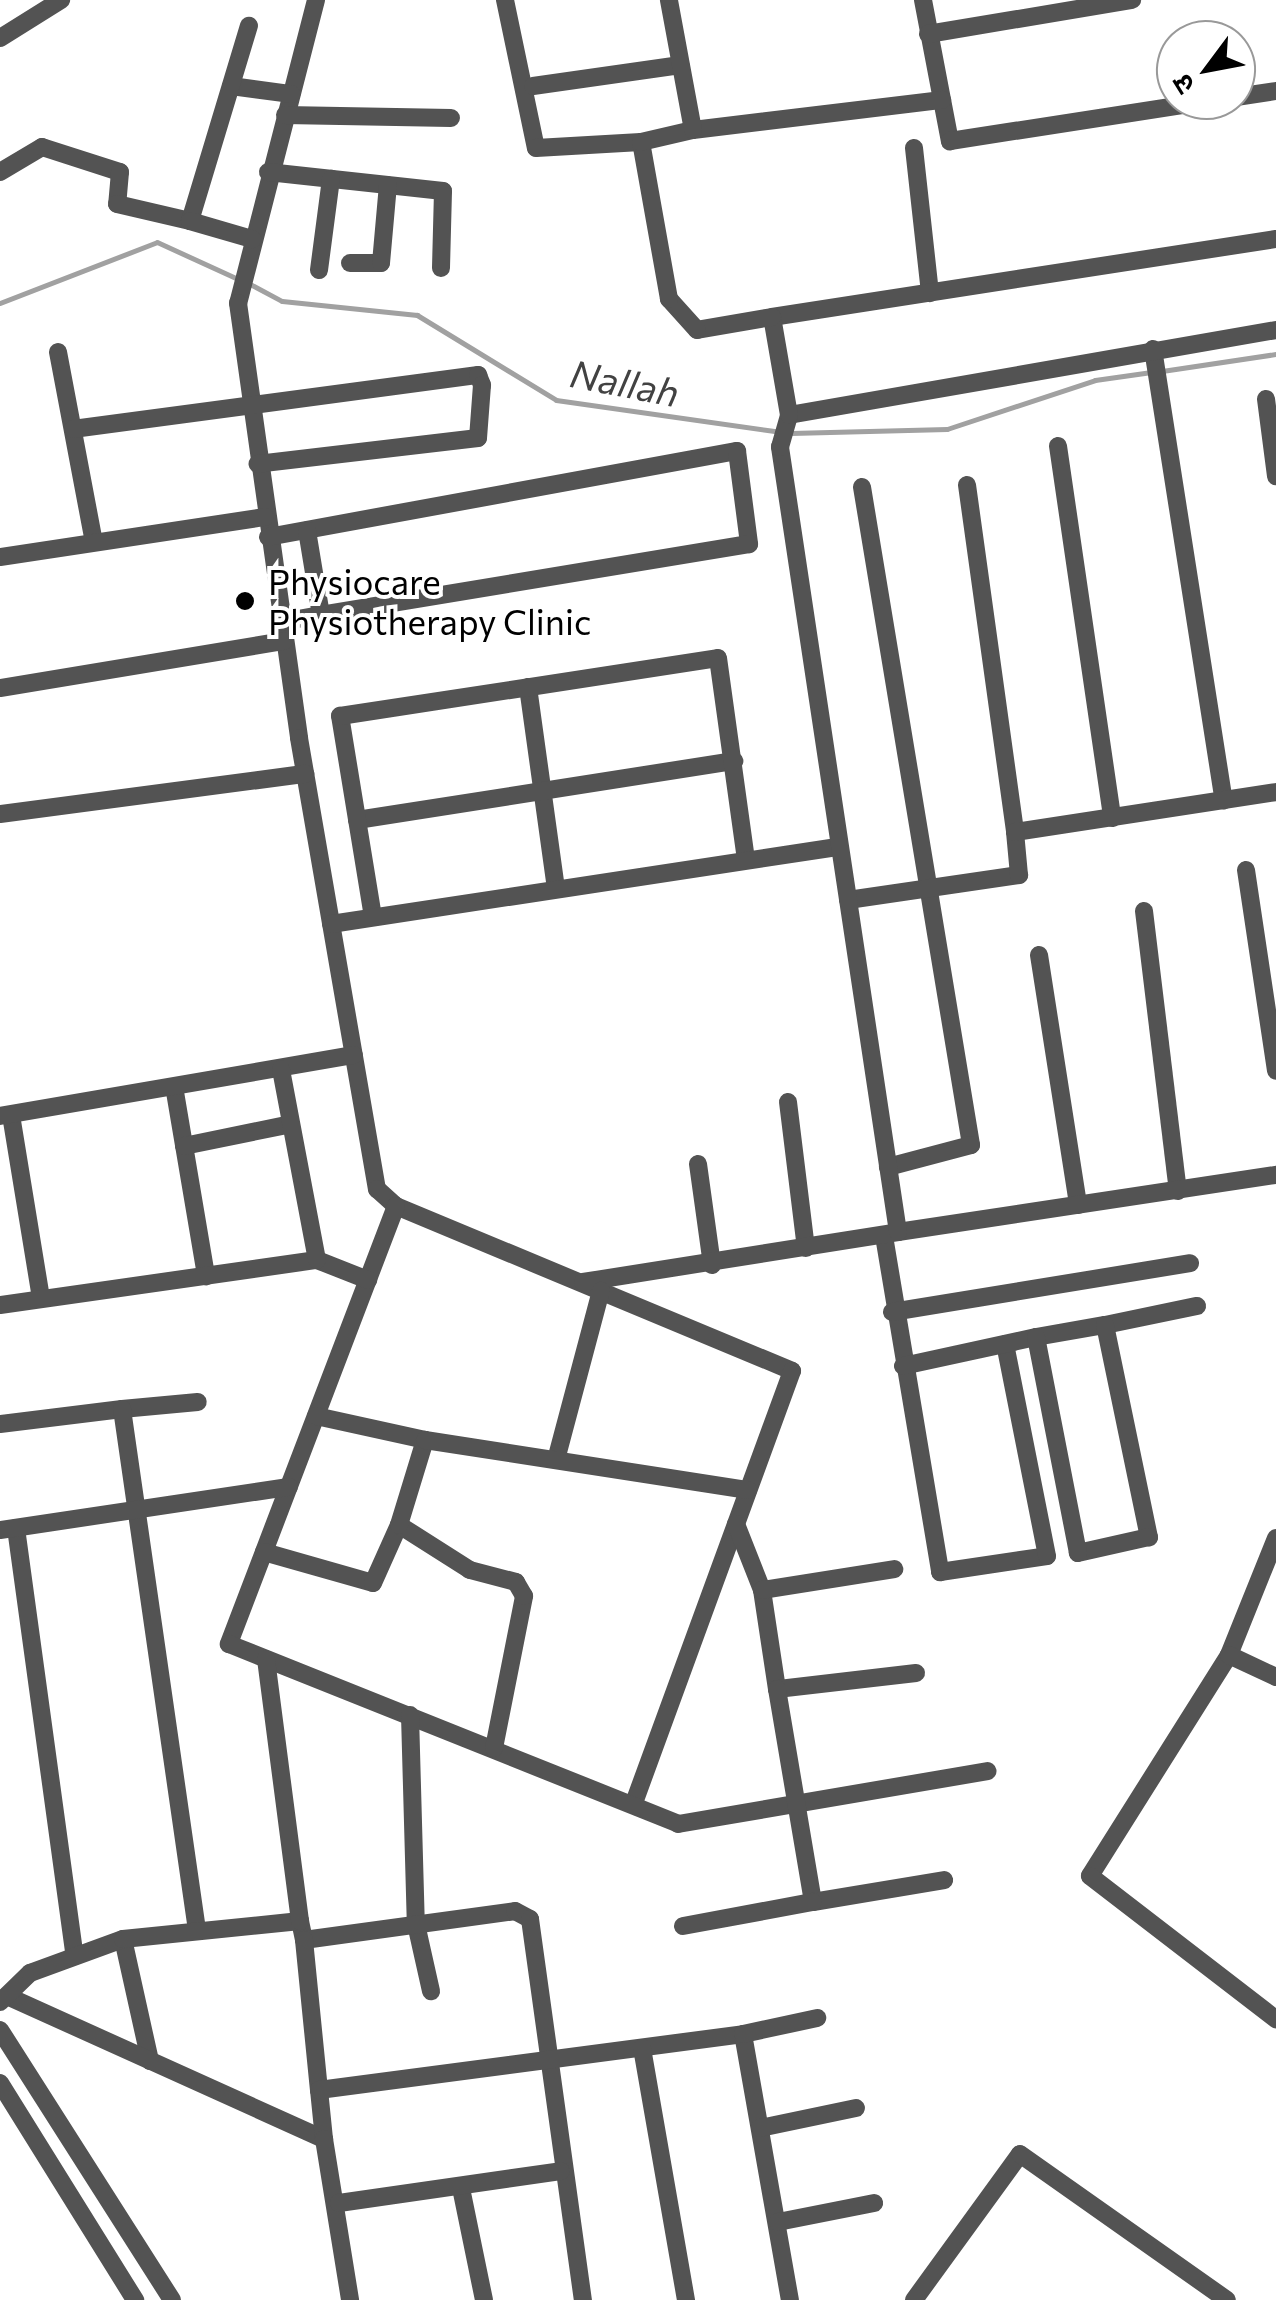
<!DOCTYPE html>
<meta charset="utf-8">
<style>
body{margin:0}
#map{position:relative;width:1276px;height:2300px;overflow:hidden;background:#fff;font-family:Commissioner,"Noto Sans Devanagari",sans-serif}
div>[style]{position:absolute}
.stream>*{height:5px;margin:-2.5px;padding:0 2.5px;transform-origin:2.5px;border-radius:2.5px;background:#a1a1a1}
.minor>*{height:18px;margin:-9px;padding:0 9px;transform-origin:9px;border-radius:9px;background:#535353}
.dots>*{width:28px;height:28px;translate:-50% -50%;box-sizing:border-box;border:5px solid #fff;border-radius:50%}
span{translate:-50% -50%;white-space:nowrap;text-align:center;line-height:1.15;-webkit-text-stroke:8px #fff;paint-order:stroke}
.poi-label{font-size:35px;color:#000}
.left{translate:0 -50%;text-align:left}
.water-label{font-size:38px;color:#424242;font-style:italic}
.north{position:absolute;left:1156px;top:20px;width:100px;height:100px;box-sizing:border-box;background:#fff;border:2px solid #999;border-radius:50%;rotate:238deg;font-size:28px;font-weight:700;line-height:40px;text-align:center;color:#000}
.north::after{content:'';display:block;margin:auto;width:35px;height:45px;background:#000;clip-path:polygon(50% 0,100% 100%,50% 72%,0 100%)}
</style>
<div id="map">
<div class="stream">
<div style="left:248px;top:283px;width:38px;rotate:28deg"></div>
<div style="left:282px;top:301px;width:136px;rotate:5.9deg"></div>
<div style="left:417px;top:315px;width:163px;rotate:31.4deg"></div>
<div style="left:556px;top:400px;width:226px;rotate:8.1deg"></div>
<div style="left:0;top:303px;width:168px;rotate:-21.2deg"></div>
<div style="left:157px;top:242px;width:89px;rotate:24.6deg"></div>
<div style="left:1162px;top:371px;width:115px;rotate:-8.5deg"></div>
<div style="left:791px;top:433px;width:156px;rotate:-1.5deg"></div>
<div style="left:947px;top:429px;width:156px;rotate:-18.3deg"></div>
<div style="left:1095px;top:380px;width:57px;rotate:-8.1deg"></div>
</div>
<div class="minor">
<div style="left:316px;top:0;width:313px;rotate:104.4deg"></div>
<div style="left:238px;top:303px;width:439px;rotate:82deg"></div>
<div style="left:299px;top:738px;width:458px;rotate:80.2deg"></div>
<div style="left:377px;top:1189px;width:25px;rotate:42deg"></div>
<div style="left:396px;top:1206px;width:429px;rotate:22.6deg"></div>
<div style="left:792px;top:1371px;width:459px;rotate:110.1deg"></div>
<div style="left:505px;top:0;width:151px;rotate:78.2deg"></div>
<div style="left:536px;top:148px;width:105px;rotate:-3.3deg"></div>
<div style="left:923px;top:0;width:144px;rotate:79.2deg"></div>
<div style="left:950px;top:141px;width:269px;rotate:-8.8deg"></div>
<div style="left:928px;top:34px;width:207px;rotate:-9.5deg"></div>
<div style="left:0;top:38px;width:72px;rotate:-31.9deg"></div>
<div style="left:231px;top:86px;width:61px;rotate:7.6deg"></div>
<div style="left:533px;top:86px;width:149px;rotate:-8.1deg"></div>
<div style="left:1236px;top:97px;width:40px;rotate:-8.5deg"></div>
<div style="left:285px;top:115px;width:166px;rotate:1deg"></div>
<div style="left:693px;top:130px;width:251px;rotate:-6.9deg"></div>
<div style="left:914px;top:148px;width:146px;rotate:83.7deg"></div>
<div style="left:0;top:172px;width:49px;rotate:-30.8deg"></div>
<div style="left:42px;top:147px;width:82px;rotate:17.8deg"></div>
<div style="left:120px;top:172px;width:32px;rotate:95deg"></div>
<div style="left:117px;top:204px;width:75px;rotate:13.1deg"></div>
<div style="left:190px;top:221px;width:204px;rotate:-73.2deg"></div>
<div style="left:268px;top:172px;width:176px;rotate:6.2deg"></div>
<div style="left:443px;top:191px;width:77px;rotate:91.5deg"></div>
<div style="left:190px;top:221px;width:65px;rotate:16.2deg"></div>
<div style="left:350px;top:263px;width:31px"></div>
<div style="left:381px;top:263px;width:78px;rotate:-84.9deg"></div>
<div style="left:319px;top:270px;width:92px;rotate:-82.5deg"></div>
<div style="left:772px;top:317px;width:510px;rotate:-8.8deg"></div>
<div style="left:1153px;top:349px;width:457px;rotate:81.1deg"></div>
<div style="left:58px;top:352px;width:193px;rotate:79.3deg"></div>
<div style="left:1266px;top:399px;width:78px;rotate:82.6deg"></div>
<div style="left:789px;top:415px;width:494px;rotate:-9.9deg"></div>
<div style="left:73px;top:429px;width:409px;rotate:-7.6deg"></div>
<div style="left:478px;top:375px;width:11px;rotate:68deg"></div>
<div style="left:482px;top:385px;width:53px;rotate:94.3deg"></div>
<div style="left:478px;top:438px;width:222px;rotate:173.3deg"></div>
<div style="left:1058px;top:446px;width:376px;rotate:81.7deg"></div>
<div style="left:967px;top:485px;width:350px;rotate:82.1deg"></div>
<div style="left:862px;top:487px;width:667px;rotate:80.59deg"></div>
<div style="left:971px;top:1145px;width:86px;rotate:165.2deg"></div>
<div style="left:268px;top:537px;width:477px;rotate:-10.4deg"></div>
<div style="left:737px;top:451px;width:94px;rotate:82.6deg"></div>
<div style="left:749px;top:544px;width:434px;rotate:170.6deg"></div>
<div style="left:321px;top:615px;width:86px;rotate:-99.4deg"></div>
<div style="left:0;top:557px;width:268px;rotate:-8.6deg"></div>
<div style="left:281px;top:622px;width:41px;rotate:-9.9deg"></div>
<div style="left:528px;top:687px;width:204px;rotate:82.1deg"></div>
<div style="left:0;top:688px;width:288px;rotate:-9.4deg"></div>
<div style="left:0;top:814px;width:308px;rotate:-7.5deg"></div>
<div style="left:357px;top:820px;width:382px;rotate:-8.9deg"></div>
<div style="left:1246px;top:870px;width:203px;rotate:81.5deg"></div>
<div style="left:848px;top:900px;width:173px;rotate:-8.3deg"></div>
<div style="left:1019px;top:875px;width:43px;rotate:-95.3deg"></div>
<div style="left:1015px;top:832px;width:264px;rotate:-8.7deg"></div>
<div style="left:1144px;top:911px;width:282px;rotate:83.1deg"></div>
<div style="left:373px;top:917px;width:204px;rotate:-99.3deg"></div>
<div style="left:340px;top:716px;width:382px;rotate:-8.7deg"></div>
<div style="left:718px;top:658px;width:203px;rotate:82.1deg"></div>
<div style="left:331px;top:924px;width:512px;rotate:-8.65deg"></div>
<div style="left:1039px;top:955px;width:253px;rotate:81.1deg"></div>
<div style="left:175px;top:1092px;width:187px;rotate:80.4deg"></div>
<div style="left:788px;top:1102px;width:147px;rotate:83deg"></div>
<div style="left:11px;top:1115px;width:186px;rotate:80.7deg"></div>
<div style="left:0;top:1116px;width:359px;rotate:-9.8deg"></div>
<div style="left:184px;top:1146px;width:109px;rotate:-11.6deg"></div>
<div style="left:698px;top:1164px;width:102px;rotate:82.1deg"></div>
<div style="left:396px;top:1206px;width:469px;rotate:110.9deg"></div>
<div style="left:229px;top:1644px;width:484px;rotate:21.8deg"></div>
<div style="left:678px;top:1824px;width:314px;rotate:-9.7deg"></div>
<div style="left:898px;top:1232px;width:382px;rotate:-8.6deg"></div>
<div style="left:884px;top:1236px;width:341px;rotate:80.5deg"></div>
<div style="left:940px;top:1572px;width:108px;rotate:-8.5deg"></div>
<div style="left:1047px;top:1556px;width:216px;rotate:-101.2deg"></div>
<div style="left:317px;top:1260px;width:55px;rotate:21.4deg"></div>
<div style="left:583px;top:1282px;width:319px;rotate:-9deg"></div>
<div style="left:898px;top:1232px;width:794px;rotate:-98.55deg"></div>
<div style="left:780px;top:447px;width:33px;rotate:-74deg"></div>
<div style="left:789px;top:415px;width:99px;rotate:-99.8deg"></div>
<div style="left:772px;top:317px;width:76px;rotate:170.2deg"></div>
<div style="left:697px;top:330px;width:42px;rotate:-132.1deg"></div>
<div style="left:669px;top:299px;width:159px;rotate:-100.1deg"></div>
<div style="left:641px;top:142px;width:53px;rotate:-13deg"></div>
<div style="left:693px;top:130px;width:132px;rotate:-100.5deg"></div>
<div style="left:0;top:1305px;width:320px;rotate:-8.1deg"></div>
<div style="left:317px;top:1260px;width:194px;rotate:-100.7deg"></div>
<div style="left:892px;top:1312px;width:302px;rotate:-9.3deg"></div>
<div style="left:1105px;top:1325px;width:94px;rotate:-11.7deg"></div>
<div style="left:903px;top:1366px;width:136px;rotate:-12.3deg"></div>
<div style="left:1036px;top:1337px;width:70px;rotate:-9.9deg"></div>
<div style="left:1105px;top:1325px;width:217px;rotate:78.3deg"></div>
<div style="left:1149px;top:1537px;width:73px;rotate:167.3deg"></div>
<div style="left:1078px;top:1553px;width:220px;rotate:-101deg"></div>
<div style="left:122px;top:1409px;width:76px;rotate:-5.3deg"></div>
<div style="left:316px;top:1416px;width:112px;rotate:12.4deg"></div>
<div style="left:0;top:1424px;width:123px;rotate:-7deg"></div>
<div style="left:122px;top:1409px;width:526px;rotate:81.81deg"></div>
<div style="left:557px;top:1456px;width:171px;rotate:-75.1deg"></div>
<div style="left:736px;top:1524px;width:71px;rotate:68.5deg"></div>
<div style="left:762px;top:1590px;width:100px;rotate:81.4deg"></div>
<div style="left:16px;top:1528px;width:429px;rotate:82.2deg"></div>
<div style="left:0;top:1530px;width:292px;rotate:-8.5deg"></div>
<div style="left:1276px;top:1538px;width:126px;rotate:111.9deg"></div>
<div style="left:1229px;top:1655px;width:261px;rotate:122.2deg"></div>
<div style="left:1090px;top:1876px;width:235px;rotate:37.6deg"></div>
<div style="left:264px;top:1552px;width:113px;rotate:15.9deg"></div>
<div style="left:373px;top:1583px;width:64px;rotate:-65.9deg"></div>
<div style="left:762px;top:1590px;width:134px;rotate:-9deg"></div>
<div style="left:1229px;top:1655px;width:52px;rotate:25.1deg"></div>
<div style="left:916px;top:1673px;width:140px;rotate:173.4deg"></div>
<div style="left:777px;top:1689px;width:216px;rotate:80.4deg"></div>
<div style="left:813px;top:1902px;width:133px;rotate:-9.5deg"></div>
<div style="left:410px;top:1715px;width:209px;rotate:88.4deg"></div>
<div style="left:416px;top:1924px;width:69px;rotate:77.4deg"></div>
<div style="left:494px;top:1748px;width:155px;rotate:-78.8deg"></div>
<div style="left:524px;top:1596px;width:16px;rotate:-120deg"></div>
<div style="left:516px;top:1582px;width:48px;rotate:-165.4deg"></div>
<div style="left:470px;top:1570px;width:84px;rotate:-147.6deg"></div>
<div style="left:399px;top:1525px;width:89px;rotate:-73deg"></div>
<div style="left:425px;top:1440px;width:327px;rotate:8.8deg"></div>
<div style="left:300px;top:1921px;width:19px;rotate:78deg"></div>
<div style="left:304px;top:1940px;width:213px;rotate:-7.8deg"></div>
<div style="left:515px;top:1911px;width:17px;rotate:28deg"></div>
<div style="left:530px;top:1919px;width:385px;rotate:82.1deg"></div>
<div style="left:683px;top:1926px;width:132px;rotate:-10.5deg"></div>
<div style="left:123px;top:1939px;width:125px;rotate:77.5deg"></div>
<div style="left:304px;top:1940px;width:151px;rotate:84.3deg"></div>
<div style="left:7px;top:1996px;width:348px;rotate:24.3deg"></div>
<div style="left:324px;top:2139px;width:49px;rotate:-95.8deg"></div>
<div style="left:319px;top:2090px;width:428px;rotate:-7.5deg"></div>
<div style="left:743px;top:2034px;width:270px;rotate:80deg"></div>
<div style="left:0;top:2002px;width:42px;rotate:-44deg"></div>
<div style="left:30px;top:1973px;width:99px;rotate:-20.1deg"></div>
<div style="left:123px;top:1939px;width:178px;rotate:-5.8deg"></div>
<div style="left:300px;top:1921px;width:264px;rotate:-97.4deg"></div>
<div style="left:0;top:2030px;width:320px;rotate:57.5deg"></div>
<div style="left:743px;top:2034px;width:76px;rotate:-12.2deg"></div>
<div style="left:642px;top:2048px;width:256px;rotate:80.1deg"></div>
<div style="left:0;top:2083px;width:256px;rotate:58.1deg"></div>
<div style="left:760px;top:2128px;width:98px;rotate:-11.8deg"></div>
<div style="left:324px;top:2139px;width:163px;rotate:80.8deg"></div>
<div style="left:461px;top:2188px;width:114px;rotate:78.4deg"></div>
<div style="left:339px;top:2203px;width:224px;rotate:-8.2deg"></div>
<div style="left:778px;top:2222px;width:98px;rotate:-11.2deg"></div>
<div style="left:914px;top:2300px;width:180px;rotate:-54deg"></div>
<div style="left:1020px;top:2154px;width:253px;rotate:35.2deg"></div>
</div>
<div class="dots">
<div style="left:245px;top:601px;background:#000"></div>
</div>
<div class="poi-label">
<span class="left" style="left:268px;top:601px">Physiocare<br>Physiotherapy Clinic</span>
</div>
<div class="water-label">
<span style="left:625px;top:382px;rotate:11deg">Nallah</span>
</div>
<div class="north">उ</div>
</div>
